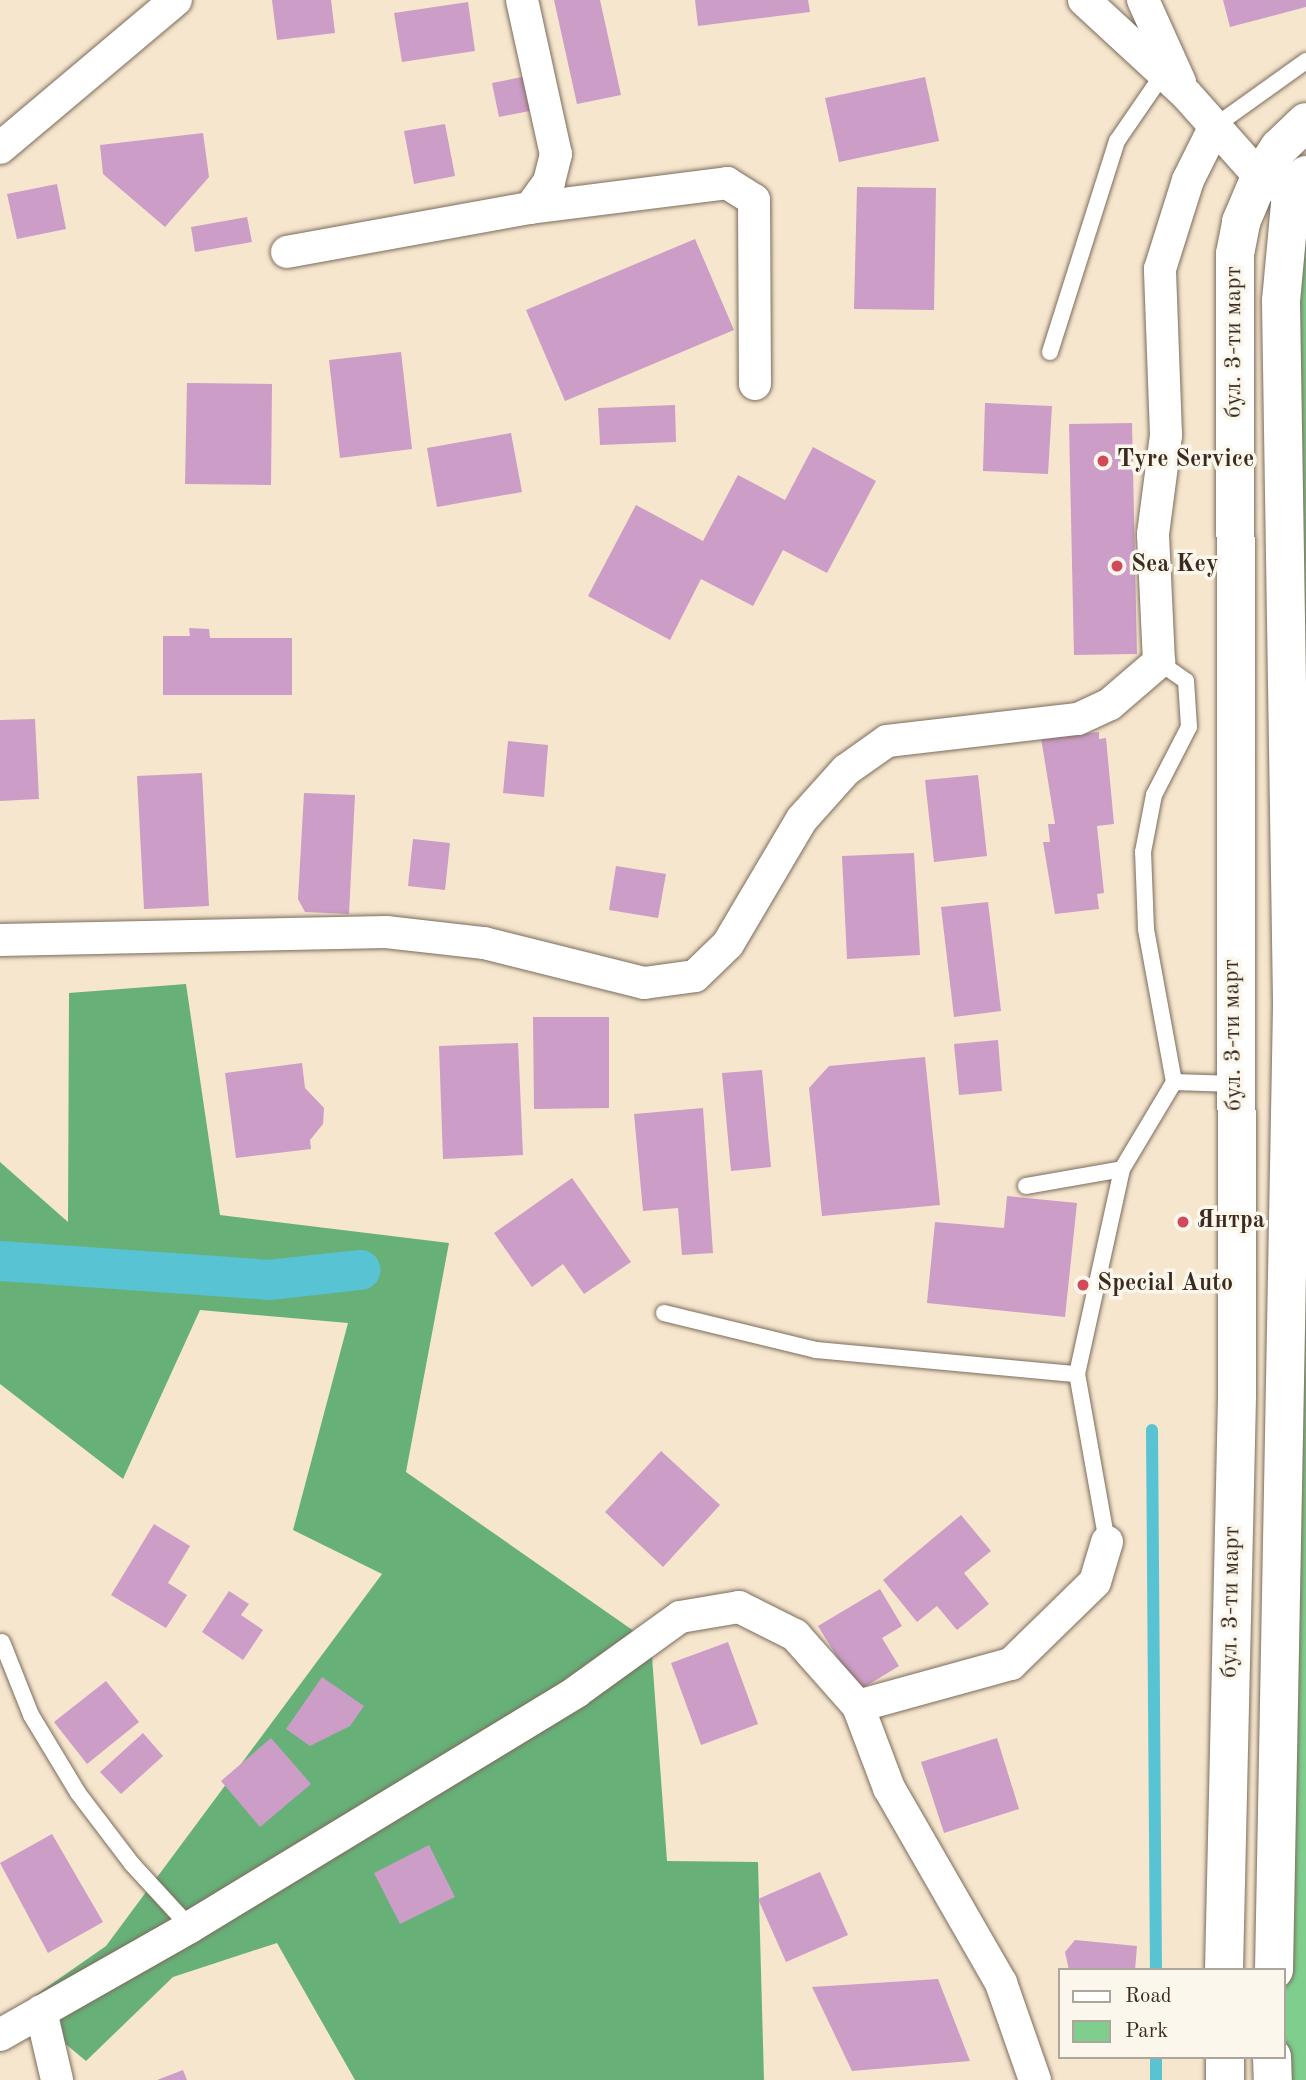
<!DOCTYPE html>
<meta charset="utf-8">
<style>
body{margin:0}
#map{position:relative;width:1306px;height:2080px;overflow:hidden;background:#f6e6ce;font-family:"Old Standard TT",serif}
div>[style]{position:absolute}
.green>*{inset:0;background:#7fce8e}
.forest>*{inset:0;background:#67b179}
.stream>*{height:12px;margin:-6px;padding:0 6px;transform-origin:6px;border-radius:6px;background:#58c3d3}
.canal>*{height:40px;margin:-20px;padding:0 20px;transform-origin:20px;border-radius:20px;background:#58c3d3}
.building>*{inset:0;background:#cc9dc7}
.roads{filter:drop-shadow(0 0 2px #7c6c5c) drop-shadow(0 0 2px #7c6c5c)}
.service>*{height:16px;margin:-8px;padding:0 8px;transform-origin:8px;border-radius:8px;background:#fff}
.minor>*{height:32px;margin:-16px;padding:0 16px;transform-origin:16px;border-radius:16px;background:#fff}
.tertiary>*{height:38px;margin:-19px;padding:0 19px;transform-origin:19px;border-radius:19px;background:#fff}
.dots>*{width:19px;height:19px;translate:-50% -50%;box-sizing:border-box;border:4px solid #fbf7ec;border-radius:50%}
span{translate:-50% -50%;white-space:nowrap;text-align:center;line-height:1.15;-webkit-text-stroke:7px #fbf7ec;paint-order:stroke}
.street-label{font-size:24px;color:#3b2a1e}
.poi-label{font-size:24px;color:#3b2a1e;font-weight:700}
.left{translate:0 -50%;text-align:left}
.legend{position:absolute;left:1058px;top:1968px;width:228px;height:91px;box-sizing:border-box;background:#fbf7ec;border:2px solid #aea59a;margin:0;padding:9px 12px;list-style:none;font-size:21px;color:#3b2a1e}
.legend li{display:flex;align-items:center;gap:14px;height:35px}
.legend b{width:35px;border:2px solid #aea59a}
</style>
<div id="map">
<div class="green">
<div style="clip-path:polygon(1306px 175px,1306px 2080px,1273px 2080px,1283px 2057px,1281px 301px)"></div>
</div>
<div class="forest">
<div style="clip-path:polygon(186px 984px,220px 1215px,449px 1243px,406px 1472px,651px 1643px,667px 1861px,758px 1862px,764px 2080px,355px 2080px,277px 1943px,173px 1977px,86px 2061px,20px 2006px,106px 1946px,382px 1574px,293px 1530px,348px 1323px,200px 1310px,123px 1479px,0 1384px,0 1162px,68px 1222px,69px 993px)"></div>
</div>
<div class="stream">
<div style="left:1152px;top:1430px;width:540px;rotate:89.58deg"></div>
<div style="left:1156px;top:2080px;width:23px;rotate:-90deg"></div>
</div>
<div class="canal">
<div style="left:0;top:1261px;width:270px;rotate:4deg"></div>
<div style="left:269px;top:1280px;width:92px;rotate:-6.3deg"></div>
</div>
<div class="building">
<div style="clip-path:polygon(272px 0,331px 0,335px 33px,277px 40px)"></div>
<div style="clip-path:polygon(554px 0,600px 0,621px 95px,577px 104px)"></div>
<div style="clip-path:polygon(695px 0,808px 0,810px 12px,698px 26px)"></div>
<div style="clip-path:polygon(1223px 0,1306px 0,1306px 7px,1230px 27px)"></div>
<div style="clip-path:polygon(468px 2px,475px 51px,402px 62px,394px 13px)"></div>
<div style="clip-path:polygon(538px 74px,545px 108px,499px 117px,492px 83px)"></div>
<div style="clip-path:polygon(925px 77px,939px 141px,839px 162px,825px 98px)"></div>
<div style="clip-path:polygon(445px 124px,455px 176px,414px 184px,404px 131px)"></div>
<div style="clip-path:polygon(203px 133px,209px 177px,165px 227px,103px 174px,100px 145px)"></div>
<div style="clip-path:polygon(57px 184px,66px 229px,17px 239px,7px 194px)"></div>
<div style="clip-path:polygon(857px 187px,936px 188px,934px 310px,854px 309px)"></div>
<div style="clip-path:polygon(247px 217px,252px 242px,195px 252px,191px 227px)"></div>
<div style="clip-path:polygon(695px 239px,734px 330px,565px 401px,526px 310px)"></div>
<div style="clip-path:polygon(401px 352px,412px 449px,340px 458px,329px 360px)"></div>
<div style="clip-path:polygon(187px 383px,272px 384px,271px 485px,185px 484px)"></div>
<div style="clip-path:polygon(985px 403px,1052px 406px,1048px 474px,983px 471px)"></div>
<div style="clip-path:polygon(675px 405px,676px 442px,600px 445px,598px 408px)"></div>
<div style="clip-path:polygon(1132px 423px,1137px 654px,1074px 655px,1069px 424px)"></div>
<div style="clip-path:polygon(511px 433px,522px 492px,437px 507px,427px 448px)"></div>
<div style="clip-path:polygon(813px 447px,876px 481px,827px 573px,783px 550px,753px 606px,701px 579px,670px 640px,588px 596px,636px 505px,703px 541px,738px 475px,785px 500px)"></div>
<div style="clip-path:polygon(189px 628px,209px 629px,210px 638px,292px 638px,292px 695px,163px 695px,163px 636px,190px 636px)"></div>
<div style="clip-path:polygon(35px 719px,39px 799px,0 801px,0 720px)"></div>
<div style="clip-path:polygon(1099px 732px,1099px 739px,1106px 738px,1114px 824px,1097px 826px,1104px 893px,1097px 894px,1099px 909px,1055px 914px,1043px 842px,1050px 842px,1048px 824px,1055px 824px,1041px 738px)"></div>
<div style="clip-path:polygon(508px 741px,548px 745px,544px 797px,503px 793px)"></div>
<div style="clip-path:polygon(202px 773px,209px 906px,144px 909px,137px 776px)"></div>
<div style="clip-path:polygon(978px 775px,987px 856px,934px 862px,925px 780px)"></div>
<div style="clip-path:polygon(304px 793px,355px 795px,349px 914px,305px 912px,298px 899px)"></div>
<div style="clip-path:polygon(413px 839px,450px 843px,445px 890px,408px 886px)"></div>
<div style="clip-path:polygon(914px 853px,920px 955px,847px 959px,842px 856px)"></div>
<div style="clip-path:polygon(616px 866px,666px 874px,658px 918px,609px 910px)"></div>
<div style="clip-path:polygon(988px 902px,1001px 1011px,954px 1017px,941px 907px)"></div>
<div style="clip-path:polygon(533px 1017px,609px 1017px,609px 1108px,534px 1109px)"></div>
<div style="clip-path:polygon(998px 1040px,1002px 1091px,959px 1095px,954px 1044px)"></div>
<div style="clip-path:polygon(518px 1043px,523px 1155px,443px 1159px,439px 1046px)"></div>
<div style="clip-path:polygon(925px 1057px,940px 1205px,822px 1216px,809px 1088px,829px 1066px)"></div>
<div style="clip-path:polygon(302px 1063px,305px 1088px,324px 1108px,323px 1124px,310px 1140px,311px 1149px,236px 1158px,225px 1073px)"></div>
<div style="clip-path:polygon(762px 1070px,771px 1167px,731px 1171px,722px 1073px)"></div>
<div style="clip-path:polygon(703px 1108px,713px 1253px,682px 1255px,678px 1208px,643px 1211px,634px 1114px)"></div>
<div style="clip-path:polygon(572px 1178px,631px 1262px,584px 1294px,563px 1264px,532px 1287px,494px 1233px)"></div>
<div style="clip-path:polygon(1007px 1196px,1077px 1203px,1065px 1317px,927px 1303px,935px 1222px,1004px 1228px)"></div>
<div style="clip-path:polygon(661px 1451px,720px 1505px,663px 1567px,605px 1512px)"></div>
<div style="clip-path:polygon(961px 1515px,991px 1551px,964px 1573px,989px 1604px,957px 1630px,937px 1606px,917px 1622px,883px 1580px)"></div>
<div style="clip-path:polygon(154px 1524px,190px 1546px,168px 1583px,187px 1595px,166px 1628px,111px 1595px)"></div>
<div style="clip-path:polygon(880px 1589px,902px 1626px,882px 1638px,899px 1666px,858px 1691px,818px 1626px)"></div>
<div style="clip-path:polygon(229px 1591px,249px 1604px,241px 1615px,263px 1630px,243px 1660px,202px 1632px)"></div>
<div style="clip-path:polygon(728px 1642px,758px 1724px,701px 1745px,671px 1663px)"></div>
<div style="clip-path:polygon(322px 1677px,364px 1706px,350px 1726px,310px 1746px,286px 1729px)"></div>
<div style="clip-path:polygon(106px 1681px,139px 1722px,87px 1764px,54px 1722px)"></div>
<div style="clip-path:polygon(143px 1733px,163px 1756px,121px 1794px,100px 1772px)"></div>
<div style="clip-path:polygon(271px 1738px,311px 1784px,260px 1827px,221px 1781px)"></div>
<div style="clip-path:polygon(997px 1738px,1019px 1809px,944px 1833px,921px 1762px)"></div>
<div style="clip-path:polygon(52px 1834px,103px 1922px,48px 1953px,0 1863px)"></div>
<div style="clip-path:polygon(429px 1845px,455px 1897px,400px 1924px,374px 1873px)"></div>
<div style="clip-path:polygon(820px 1872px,848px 1935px,786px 1962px,758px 1899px)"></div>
<div style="clip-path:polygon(1075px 1940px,1137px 1946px,1135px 1970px,1069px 1970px,1065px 1952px)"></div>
<div style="clip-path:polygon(938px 1979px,970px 2061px,852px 2071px,812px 1987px)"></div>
<div style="clip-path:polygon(183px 2070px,187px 2080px,157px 2080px)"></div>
</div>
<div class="roads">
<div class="service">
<div style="left:1215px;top:126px;width:112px;rotate:-35.5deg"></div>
<div style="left:1050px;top:352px;width:221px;rotate:-72.4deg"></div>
<div style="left:1117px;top:141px;width:81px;rotate:-55.5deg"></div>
<div style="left:1174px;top:1082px;width:60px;rotate:1.9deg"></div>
<div style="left:1026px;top:1186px;width:97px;rotate:-10deg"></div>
<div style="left:664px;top:1313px;width:156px;rotate:13.7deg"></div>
<div style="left:816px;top:1350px;width:262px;rotate:5.3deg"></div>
<div style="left:1107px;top:1542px;width:171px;rotate:-100.1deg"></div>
<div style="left:1077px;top:1374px;width:210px;rotate:-77.6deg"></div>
<div style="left:1122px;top:1169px;width:101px;rotate:-59.1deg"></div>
<div style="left:1174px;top:1082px;width:156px;rotate:-100.4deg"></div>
<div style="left:1146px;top:929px;width:77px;rotate:-92.2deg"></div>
<div style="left:1143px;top:852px;width:58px;rotate:-79.1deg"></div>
<div style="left:1154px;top:795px;width:76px;rotate:-62.8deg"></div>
<div style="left:1189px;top:727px;width:46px;rotate:-93.7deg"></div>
<div style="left:1186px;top:681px;width:33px;rotate:-145deg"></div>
<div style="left:2px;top:1642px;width:79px;rotate:68.3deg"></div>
<div style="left:31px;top:1715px;width:91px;rotate:58.9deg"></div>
<div style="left:78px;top:1793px;width:89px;rotate:52.7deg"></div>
<div style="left:132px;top:1864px;width:86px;rotate:47.4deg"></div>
</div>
<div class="minor">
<div style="left:522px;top:0;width:158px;rotate:77.6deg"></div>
<div style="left:556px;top:154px;width:29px;rotate:104deg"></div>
<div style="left:549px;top:182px;width:32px;rotate:126deg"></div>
<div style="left:1084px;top:0;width:139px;rotate:42.7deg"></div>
<div style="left:1186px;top:94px;width:111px;rotate:48.3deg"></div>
<div style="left:1260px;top:177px;width:21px;rotate:28deg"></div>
<div style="left:1143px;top:0;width:90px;rotate:65.7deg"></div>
<div style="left:0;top:148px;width:230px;rotate:-40.1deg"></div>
<div style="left:287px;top:252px;width:247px;rotate:-10.3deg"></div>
<div style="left:530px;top:208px;width:199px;rotate:-7.2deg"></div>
<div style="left:727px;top:183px;width:32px;rotate:32deg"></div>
<div style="left:754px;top:200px;width:184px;rotate:89.7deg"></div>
<div style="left:0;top:940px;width:386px;rotate:-1.2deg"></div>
<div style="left:386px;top:932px;width:99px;rotate:6.4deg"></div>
<div style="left:484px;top:943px;width:165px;rotate:14deg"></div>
<div style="left:644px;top:983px;width:51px;rotate:-7.8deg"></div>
<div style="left:695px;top:976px;width:46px;rotate:-44.1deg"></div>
<div style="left:728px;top:944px;width:145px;rotate:-59.4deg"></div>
<div style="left:802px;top:819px;width:66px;rotate:-48.1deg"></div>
<div style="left:846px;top:770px;width:50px;rotate:-35.3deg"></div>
<div style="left:887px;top:741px;width:192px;rotate:-6.6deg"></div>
<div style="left:1078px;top:719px;width:35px;rotate:-25deg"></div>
<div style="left:1110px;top:704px;width:65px;rotate:-40.6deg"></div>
<div style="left:1159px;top:662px;width:128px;rotate:-92.7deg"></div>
<div style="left:1153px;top:534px;width:100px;rotate:-82.5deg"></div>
<div style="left:1166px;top:435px;width:166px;rotate:-92.1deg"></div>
<div style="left:1160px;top:269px;width:93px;rotate:-72.5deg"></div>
<div style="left:1188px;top:180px;width:60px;rotate:-63.4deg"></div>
<div style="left:858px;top:1706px;width:88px;rotate:69.3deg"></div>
<div style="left:889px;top:1788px;width:225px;rotate:60.1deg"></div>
<div style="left:1001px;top:1983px;width:103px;rotate:70.7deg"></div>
<div style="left:41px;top:2011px;width:71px;rotate:76.9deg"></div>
<div style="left:0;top:2035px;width:219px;rotate:-29.6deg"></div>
<div style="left:190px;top:1927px;width:452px;rotate:-31.3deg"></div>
<div style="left:576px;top:1692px;width:128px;rotate:-35.8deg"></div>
<div style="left:680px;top:1617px;width:60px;rotate:-9.6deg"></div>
<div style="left:739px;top:1607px;width:63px;rotate:26.6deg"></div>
<div style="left:795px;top:1635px;width:95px;rotate:48.4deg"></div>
<div style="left:858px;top:1706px;width:159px;rotate:-15.4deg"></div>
<div style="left:1011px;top:1664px;width:117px;rotate:-44.3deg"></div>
<div style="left:1095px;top:1582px;width:42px;rotate:-73.3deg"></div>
</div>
<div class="tertiary">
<div style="left:1224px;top:1970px;width:575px;rotate:-88.7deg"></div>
<div style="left:1237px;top:1395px;width:1141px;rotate:-90.1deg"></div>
<div style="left:1235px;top:254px;width:33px;rotate:-79deg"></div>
<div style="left:1241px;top:222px;width:49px;rotate:-67.1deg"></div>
<div style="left:1260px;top:177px;width:35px;rotate:-57deg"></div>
<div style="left:1279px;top:148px;width:37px;rotate:-44deg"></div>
<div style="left:1274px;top:1970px;width:968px;rotate:-88.93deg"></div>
<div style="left:1292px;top:1002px;width:701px;rotate:-90.9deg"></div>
<div style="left:1281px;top:301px;width:107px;rotate:-84.7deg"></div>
<div style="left:1291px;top:194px;width:24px;rotate:-52deg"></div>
<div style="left:1225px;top:2057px;width:23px;rotate:90deg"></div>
<div style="left:1272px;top:2057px;width:23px;rotate:88deg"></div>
</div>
</div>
<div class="dots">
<div style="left:1103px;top:461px;background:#d1495b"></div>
<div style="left:1117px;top:566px;background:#d1495b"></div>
<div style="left:1183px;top:1222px;background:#d1495b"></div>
<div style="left:1083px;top:1285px;background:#d1495b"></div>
</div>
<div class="street-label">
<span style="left:1235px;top:342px;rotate:-90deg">бул. 3-ти март</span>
<span style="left:1234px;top:1035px;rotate:-91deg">бул. 3-ти март</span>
<span style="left:1232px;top:1602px;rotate:-89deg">бул. 3-ти март</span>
</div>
<div class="poi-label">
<span class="left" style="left:1117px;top:461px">Tyre Service</span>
<span class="left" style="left:1131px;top:566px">Sea Key</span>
<span class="left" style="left:1197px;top:1222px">Янтра</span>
<span class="left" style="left:1097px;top:1285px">Special Auto</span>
</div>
<ul class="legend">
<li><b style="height:9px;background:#fff"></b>Road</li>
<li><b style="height:19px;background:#7fce8e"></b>Park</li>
</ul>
</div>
